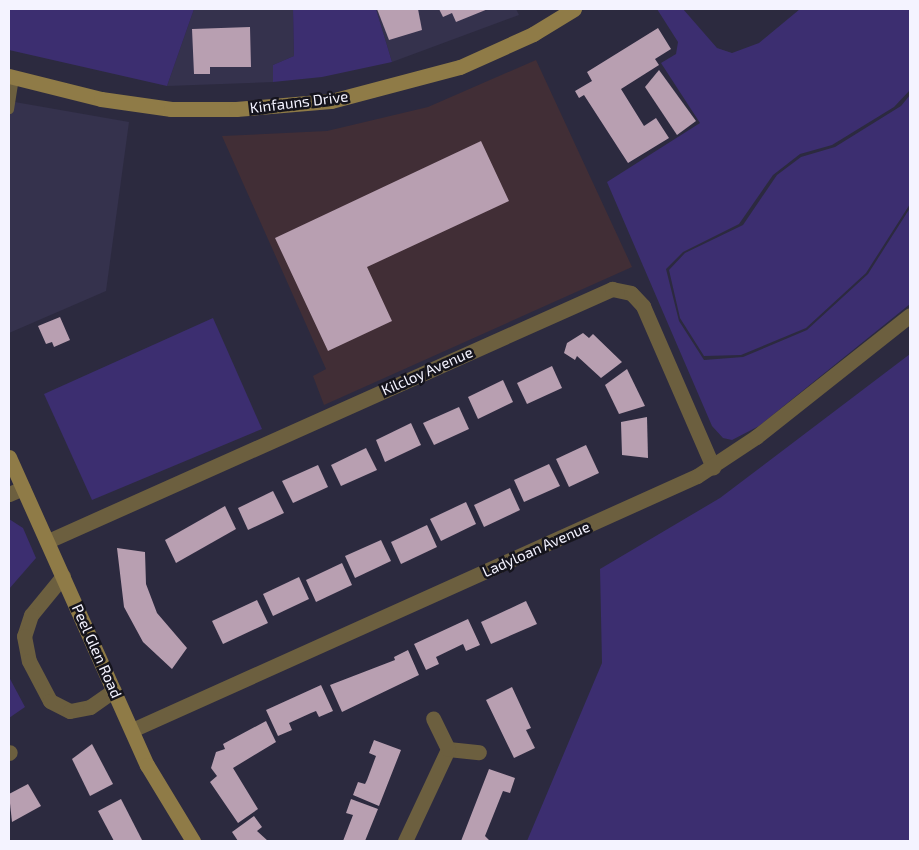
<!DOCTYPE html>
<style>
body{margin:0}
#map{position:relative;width:919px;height:850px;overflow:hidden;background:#2c2a3f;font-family:"Exo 2",sans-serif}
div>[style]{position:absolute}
.built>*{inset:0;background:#35324d}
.industrial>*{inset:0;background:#412e36}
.green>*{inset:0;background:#3c2e70}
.building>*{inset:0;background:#b89fb1}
.lane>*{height:9px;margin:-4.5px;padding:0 4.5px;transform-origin:4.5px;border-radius:4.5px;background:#6c5f3f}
.street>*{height:15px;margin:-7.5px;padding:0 7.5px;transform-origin:7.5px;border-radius:7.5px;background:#6c5f3f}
.secondary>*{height:15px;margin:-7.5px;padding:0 7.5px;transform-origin:7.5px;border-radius:7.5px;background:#8f7b47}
span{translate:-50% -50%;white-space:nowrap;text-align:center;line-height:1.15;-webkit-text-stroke:5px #15141d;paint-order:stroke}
.street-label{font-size:15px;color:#f4f3ff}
.frame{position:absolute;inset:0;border:10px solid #f4f3ff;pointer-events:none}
</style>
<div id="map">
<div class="built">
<div style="clip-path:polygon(194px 9px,293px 9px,294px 56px,273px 65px,273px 82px,167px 86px)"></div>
<div style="clip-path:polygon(376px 9px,516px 9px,519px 15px,392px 62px)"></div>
<div style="clip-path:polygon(9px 101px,129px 122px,106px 291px,9px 333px)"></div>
</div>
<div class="industrial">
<div style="clip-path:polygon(536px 60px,632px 267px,324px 405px,313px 376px,326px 369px,222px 136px,327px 131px,428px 107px)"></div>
</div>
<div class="green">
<div style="clip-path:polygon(9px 9px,194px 9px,167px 86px,9px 50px)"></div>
<div style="clip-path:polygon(293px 9px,376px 9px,392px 62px,322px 77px,273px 82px,273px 65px,294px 56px)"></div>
<div style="clip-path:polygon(657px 9px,683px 9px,717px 48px,732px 53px,759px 43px,800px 9px,910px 9px,910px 90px,894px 107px,832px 145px,800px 154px,773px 175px,739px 224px,683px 252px,666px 269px,679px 321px,704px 360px,743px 357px,807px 330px,868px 274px,910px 208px,910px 304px,759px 426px,732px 440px,723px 438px,712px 426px,607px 182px,700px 123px,661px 63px,676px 54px,678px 42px)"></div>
<div style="clip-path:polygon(910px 95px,910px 204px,866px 273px,806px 328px,741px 355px,704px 356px,680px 318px,669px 270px,685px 253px,743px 225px,777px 175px,801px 157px,835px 147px,901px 106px)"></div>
<div style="clip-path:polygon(213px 318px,262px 429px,92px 500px,44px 394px)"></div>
<div style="clip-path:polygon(910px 354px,910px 841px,527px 841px,602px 663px,600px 569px,720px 498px)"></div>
<div style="clip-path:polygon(9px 519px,23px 528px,36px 558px,9px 589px)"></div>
<div style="clip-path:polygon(9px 677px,25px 707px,9px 718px)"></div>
</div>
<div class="building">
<div style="clip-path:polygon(377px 9px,418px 9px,422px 30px,389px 40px)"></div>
<div style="clip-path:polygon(439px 9px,488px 9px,456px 22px,452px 13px,443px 17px)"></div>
<div style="clip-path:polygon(250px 27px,251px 67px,210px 67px,210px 74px,194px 74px,192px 29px)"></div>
<div style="clip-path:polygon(658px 28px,671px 49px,655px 59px,659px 65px,621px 89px,644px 126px,656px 118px,669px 138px,628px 163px,584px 95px,579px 98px,575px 91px,592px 81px,587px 72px)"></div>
<div style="clip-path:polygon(659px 70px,696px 121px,677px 135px,645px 87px)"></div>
<div style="clip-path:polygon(481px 141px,509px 201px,367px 267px,392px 321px,328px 351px,275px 238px)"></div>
<div style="clip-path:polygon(60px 317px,70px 340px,54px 347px,52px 342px,46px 344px,38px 326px)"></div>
<div style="clip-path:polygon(583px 333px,589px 338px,593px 334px,622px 362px,601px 378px,577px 356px,575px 360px,564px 353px,567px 343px)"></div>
<div style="clip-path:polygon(552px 366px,562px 388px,527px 404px,517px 383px)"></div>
<div style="clip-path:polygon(627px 369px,645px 406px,619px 414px,605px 385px)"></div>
<div style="clip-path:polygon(503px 380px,513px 402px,478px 419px,468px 397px)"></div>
<div style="clip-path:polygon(459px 407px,469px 429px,434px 445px,423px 423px)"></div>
<div style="clip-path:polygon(647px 417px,648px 458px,622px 455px,621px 422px)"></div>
<div style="clip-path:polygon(411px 423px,421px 445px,385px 462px,376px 440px)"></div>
<div style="clip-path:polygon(586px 445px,599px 473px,569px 487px,556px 459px)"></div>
<div style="clip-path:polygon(366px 448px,377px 470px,341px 486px,331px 465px)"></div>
<div style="clip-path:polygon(549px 464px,560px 486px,524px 502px,514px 480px)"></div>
<div style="clip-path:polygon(318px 465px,328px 487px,293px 503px,282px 481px)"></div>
<div style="clip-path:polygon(510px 488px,520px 510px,484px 527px,474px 505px)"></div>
<div style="clip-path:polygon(273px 491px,284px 513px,248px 530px,238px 508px)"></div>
<div style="clip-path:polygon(466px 502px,476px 524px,441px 541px,430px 519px)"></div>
<div style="clip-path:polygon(225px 506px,236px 529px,176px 563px,165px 540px)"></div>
<div style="clip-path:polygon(427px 525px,437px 547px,401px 564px,391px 542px)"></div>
<div style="clip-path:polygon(381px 540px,391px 561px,355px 578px,345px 556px)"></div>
<div style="clip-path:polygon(117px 548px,145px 552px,146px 584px,157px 613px,187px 648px,172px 669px,143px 642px,124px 607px)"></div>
<div style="clip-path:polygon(342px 563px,352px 585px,316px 602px,306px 580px)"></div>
<div style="clip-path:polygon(299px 577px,309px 599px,273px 616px,263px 594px)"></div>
<div style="clip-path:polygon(257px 600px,268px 623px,223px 644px,212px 621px)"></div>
<div style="clip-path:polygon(526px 601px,537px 624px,491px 644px,481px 622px)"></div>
<div style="clip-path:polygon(468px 619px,480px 645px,466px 651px,463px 644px,436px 657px,439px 664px,426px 670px,414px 644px)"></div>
<div style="clip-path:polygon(408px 650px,419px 675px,342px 712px,330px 685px,395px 660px,394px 657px)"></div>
<div style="clip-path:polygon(321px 685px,333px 711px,319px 717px,316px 711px,311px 713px,289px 723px,292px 730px,278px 736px,266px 710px)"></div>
<div style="clip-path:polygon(512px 687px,531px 728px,526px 730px,535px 748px,514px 758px,486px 700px)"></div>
<div style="clip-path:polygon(266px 721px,276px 742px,233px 768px,258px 809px,238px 823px,210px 782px,217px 776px,211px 768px,216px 752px,225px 749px,223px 744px)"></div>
<div style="clip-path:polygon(374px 740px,401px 750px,379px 806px,353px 795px,358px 782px,365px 784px,367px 780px,376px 756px,369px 753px)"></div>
<div style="clip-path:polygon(92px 744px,113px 784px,90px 796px,72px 759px)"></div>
<div style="clip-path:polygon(489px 769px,515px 778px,510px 793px,503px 791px,485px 836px,490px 841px,461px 841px)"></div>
<div style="clip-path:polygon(28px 784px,41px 806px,12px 822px,9px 794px)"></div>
<div style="clip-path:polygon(121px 799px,142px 840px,139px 841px,114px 841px,98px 811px)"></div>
<div style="clip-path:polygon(351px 799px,378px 809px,365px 841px,343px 841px,353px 815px,346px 813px)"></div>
<div style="clip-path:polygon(254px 816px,262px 827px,257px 831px,268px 841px,238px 841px,232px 832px)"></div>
</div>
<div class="lane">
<div style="left:9px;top:109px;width:32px;rotate:-81deg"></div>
</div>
<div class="street">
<div style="left:9px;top:494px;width:15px;rotate:-23deg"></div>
<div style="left:48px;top:541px;width:618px;rotate:-24.08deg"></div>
<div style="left:612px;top:289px;width:19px;rotate:12deg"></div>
<div style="left:631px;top:293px;width:18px;rotate:47deg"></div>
<div style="left:643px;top:306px;width:176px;rotate:66.5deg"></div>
<div style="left:63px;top:576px;width:50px;rotate:129.4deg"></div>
<div style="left:31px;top:615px;width:22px;rotate:108deg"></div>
<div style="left:24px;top:636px;width:25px;rotate:79deg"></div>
<div style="left:29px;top:661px;width:45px;rotate:62.3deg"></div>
<div style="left:50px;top:701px;width:22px;rotate:27deg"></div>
<div style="left:70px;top:711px;width:20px;rotate:-11deg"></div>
<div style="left:90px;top:707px;width:29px;rotate:-35deg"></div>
<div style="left:132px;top:730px;width:619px;rotate:-24.21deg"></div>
<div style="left:697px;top:476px;width:71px;rotate:-33.5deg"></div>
<div style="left:756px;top:437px;width:196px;rotate:-38.4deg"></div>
<div style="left:448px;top:749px;width:31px;rotate:6deg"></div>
<div style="left:9px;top:753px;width:1px;rotate:-45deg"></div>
<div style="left:405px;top:841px;width:102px;rotate:-64.9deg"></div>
<div style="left:448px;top:749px;width:34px;rotate:-116deg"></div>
</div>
<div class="secondary">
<div style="left:9px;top:76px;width:95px;rotate:14deg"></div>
<div style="left:101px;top:99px;width:71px;rotate:8.1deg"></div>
<div style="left:171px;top:109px;width:65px"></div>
<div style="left:236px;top:109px;width:95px;rotate:-4.8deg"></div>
<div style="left:331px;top:101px;width:133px;rotate:-14.8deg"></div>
<div style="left:460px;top:67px;width:80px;rotate:-24.3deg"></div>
<div style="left:533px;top:34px;width:48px;rotate:-31.4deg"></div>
<div style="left:9px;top:457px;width:338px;rotate:65.9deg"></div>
<div style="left:147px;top:765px;width:89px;rotate:58.8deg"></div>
</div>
<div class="street-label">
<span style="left:299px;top:102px;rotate:-7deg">Kinfauns Drive</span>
<span style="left:427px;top:371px;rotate:-24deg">Kilcloy Avenue</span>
<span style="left:536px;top:549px;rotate:-24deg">Ladyloan Avenue</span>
<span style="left:97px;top:651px;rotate:66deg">Peel Glen Road</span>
</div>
<div class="frame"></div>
</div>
